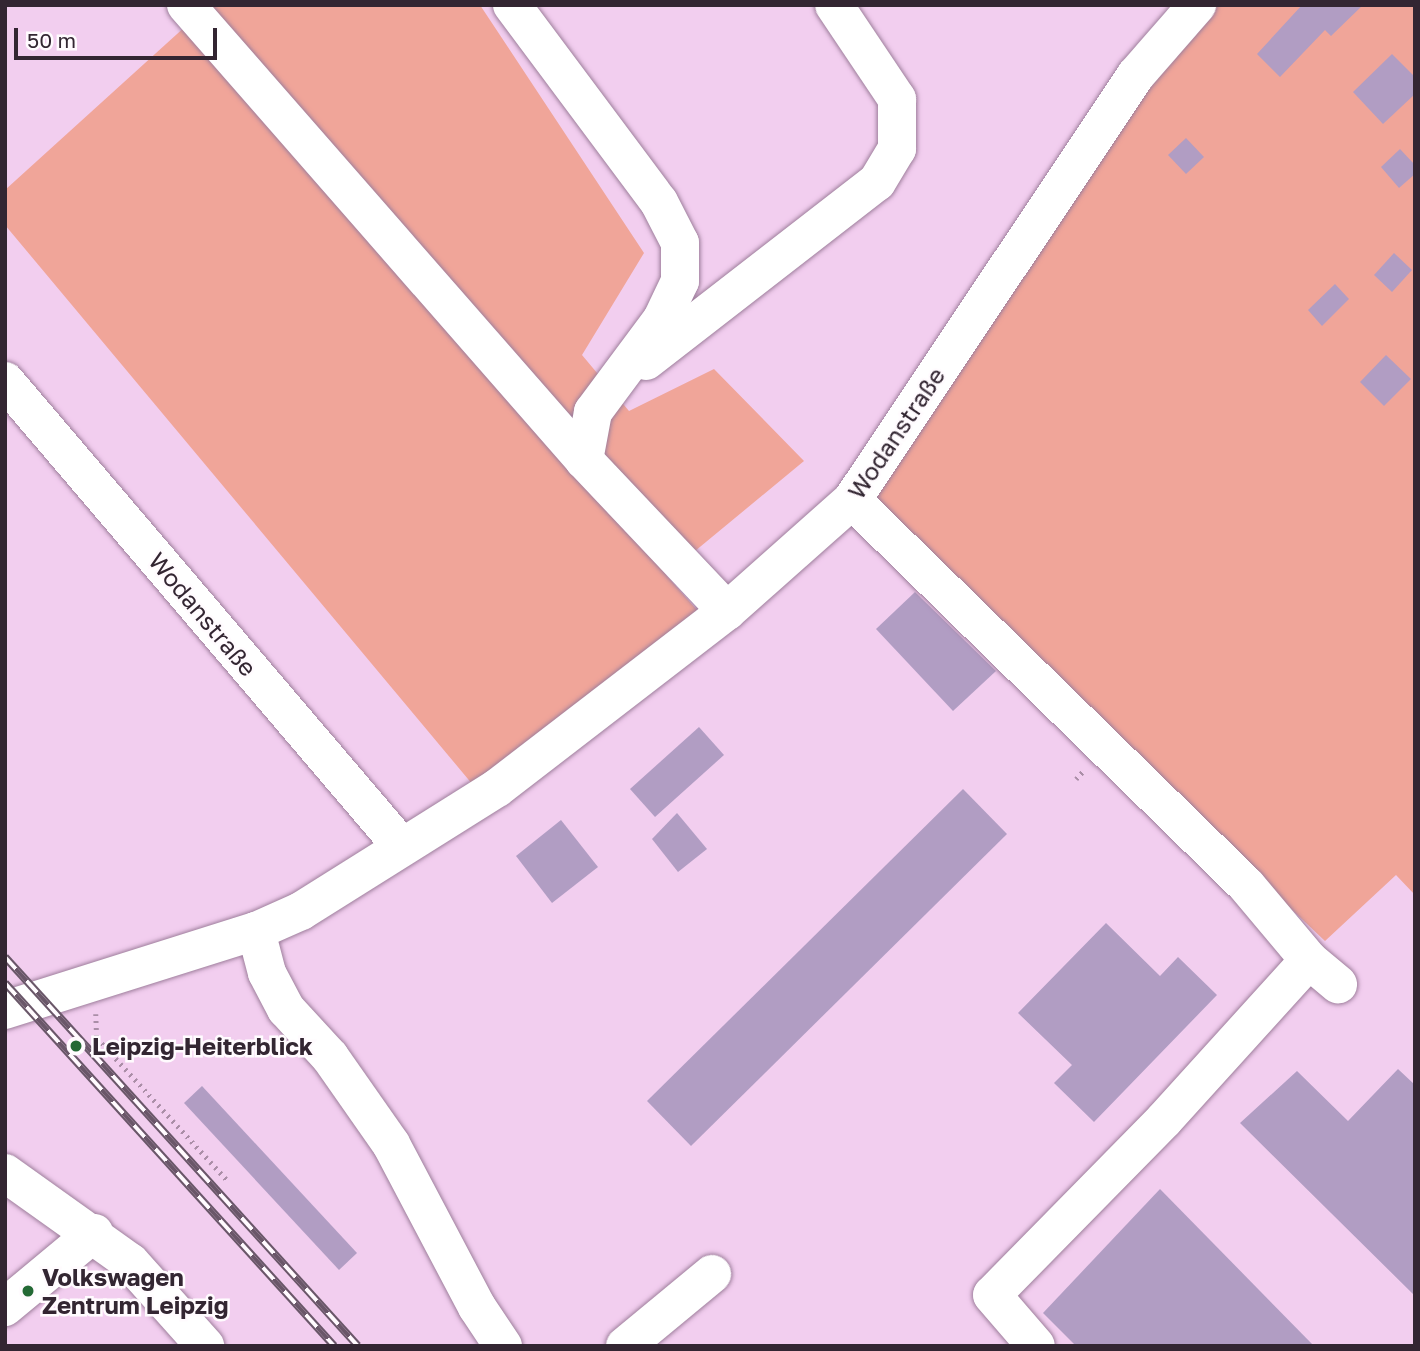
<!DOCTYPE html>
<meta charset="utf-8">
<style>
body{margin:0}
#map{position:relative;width:1420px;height:1351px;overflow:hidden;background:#f2ceef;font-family:"Golos Text",sans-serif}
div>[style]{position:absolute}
.green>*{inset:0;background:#f0a599}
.building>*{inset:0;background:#b19dc3}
.path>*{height:4.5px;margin-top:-2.25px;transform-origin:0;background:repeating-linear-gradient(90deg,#aa8ea7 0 2px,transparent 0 7px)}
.roads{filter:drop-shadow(0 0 2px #9e7e9c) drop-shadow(0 0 2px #9e7e9c)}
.minor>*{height:38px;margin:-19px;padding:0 19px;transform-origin:19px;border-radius:19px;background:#fff}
.rail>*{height:8px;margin-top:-4px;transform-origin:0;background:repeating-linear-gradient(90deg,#fffbfe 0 16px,#6a5769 0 32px);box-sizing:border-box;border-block:2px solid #6a5769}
.dots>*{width:19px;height:19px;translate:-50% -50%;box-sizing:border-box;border:4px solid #fffbfe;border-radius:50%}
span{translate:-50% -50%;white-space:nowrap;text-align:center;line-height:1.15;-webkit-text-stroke:5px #fffbfe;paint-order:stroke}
.street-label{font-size:24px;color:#332632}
.poi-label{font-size:24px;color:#332632;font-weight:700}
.left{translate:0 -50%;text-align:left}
.frame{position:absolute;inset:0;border:7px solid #332632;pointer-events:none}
.scale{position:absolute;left:14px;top:28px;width:203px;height:32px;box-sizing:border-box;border:4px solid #332632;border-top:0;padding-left:9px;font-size:21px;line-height:24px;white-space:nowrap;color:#332632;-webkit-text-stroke:5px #fffbfe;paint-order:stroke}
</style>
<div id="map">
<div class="green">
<div style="clip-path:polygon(209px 5px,480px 5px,644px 253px,582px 355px,629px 411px,714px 369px,804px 461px,666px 575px,697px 610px,473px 785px,5px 225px,5px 190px)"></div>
<div style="clip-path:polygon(1197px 5px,1415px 5px,1415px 895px,1396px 875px,1325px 941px,867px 506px)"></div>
</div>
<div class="building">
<div style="clip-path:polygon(1302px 5px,1363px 5px,1331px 36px,1325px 30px,1280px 77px,1257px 54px)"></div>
<div style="clip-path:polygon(1392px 54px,1415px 77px,1415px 94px,1383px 124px,1353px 92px)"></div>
<div style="clip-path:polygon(1186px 138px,1204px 157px,1186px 174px,1168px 155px)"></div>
<div style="clip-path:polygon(1400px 149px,1415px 165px,1415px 174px,1399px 188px,1381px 167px)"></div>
<div style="clip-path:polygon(1394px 253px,1412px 270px,1392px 292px,1374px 275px)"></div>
<div style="clip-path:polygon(1335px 284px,1349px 299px,1322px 326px,1308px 310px)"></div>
<div style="clip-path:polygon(1386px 355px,1411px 379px,1384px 406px,1360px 382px)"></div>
<div style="clip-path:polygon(915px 592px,996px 671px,953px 711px,876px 629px)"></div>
<div style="clip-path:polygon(699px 727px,724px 755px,655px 817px,630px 789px)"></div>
<div style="clip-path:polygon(963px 789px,1007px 834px,691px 1146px,647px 1101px)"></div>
<div style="clip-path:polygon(677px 813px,707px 849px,678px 872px,652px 839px)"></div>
<div style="clip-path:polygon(561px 820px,598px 867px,552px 903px,516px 856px)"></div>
<div style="clip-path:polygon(1106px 923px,1160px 976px,1178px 957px,1217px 995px,1094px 1122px,1054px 1083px,1072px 1065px,1018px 1013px)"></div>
<div style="clip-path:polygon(1398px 1069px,1415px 1085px,1415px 1296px,1240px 1123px,1297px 1071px,1348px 1121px)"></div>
<div style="clip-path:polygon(202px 1086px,357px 1253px,339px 1270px,184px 1103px)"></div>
<div style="clip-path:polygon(1160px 1189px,1314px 1346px,1076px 1346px,1043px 1313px)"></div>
</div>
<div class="path">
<div style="left:1076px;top:779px;width:12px;rotate:-48deg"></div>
<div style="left:96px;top:1014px;width:24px;rotate:88deg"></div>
<div style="left:97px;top:1038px;width:195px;rotate:47.5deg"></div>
</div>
<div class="roads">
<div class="minor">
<div style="left:186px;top:5px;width:605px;rotate:48.82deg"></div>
<div style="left:584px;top:460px;width:208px;rotate:46.6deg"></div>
<div style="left:512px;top:5px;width:246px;rotate:53.3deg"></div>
<div style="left:659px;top:202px;width:46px;rotate:62.9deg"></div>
<div style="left:680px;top:243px;width:38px;rotate:90deg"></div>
<div style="left:680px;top:281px;width:42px;rotate:115.3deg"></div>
<div style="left:662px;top:319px;width:116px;rotate:126.6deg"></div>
<div style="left:593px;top:412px;width:49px;rotate:100.6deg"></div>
<div style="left:646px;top:361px;width:292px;rotate:-37.8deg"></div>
<div style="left:877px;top:182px;width:39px;rotate:-59deg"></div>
<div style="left:897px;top:149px;width:50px;rotate:-90deg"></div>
<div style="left:897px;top:99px;width:113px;rotate:-123.8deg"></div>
<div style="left:5px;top:381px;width:612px;rotate:49.57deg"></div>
<div style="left:852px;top:500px;width:551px;rotate:44.34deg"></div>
<div style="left:1246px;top:885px;width:98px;rotate:50deg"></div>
<div style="left:1309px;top:960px;width:216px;rotate:132.2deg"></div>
<div style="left:1164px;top:1120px;width:245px;rotate:134.5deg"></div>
<div style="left:992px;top:1295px;width:67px;rotate:49.2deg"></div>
<div style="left:256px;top:931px;width:43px;rotate:75.3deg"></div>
<div style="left:267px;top:973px;width:41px;rotate:62.2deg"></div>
<div style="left:286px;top:1009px;width:65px;rotate:47.5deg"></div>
<div style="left:330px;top:1057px;width:106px;rotate:55deg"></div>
<div style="left:391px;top:1144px;width:184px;rotate:62.2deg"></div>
<div style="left:477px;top:1307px;width:47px;rotate:56.3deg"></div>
<div style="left:1309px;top:960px;width:38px;rotate:40deg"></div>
<div style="left:5px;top:1010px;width:263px;rotate:-17.5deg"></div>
<div style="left:256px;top:931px;width:49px;rotate:-24deg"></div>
<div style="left:301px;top:911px;width:231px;rotate:-32.1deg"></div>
<div style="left:497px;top:788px;width:290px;rotate:-37.6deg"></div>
<div style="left:727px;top:611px;width:167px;rotate:-41.6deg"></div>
<div style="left:852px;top:500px;width:511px;rotate:-56.25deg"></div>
<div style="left:1136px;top:75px;width:93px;rotate:-48.9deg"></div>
<div style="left:5px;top:1173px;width:153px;rotate:35.5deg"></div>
<div style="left:130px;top:1262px;width:113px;rotate:48.2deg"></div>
<div style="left:5px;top:1307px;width:116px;rotate:-39.7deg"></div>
<div style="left:625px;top:1346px;width:113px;rotate:-39.6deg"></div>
</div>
</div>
<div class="rail">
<div style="left:5px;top:957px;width:525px;rotate:47.78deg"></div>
<div style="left:5px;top:983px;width:490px;rotate:47.8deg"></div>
</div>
<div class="dots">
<div style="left:76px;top:1046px;background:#246935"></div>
<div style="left:28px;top:1291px;background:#246935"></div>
</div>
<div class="street-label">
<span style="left:896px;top:433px;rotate:-56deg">Wodanstraße</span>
<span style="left:203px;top:614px;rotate:50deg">Wodanstraße</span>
</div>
<div class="poi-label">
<span class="left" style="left:92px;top:1046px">Leipzig-Heiterblick</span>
<span class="left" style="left:42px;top:1291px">Volkswagen<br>Zentrum Leipzig</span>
</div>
<div class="frame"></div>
<div class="scale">50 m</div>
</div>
